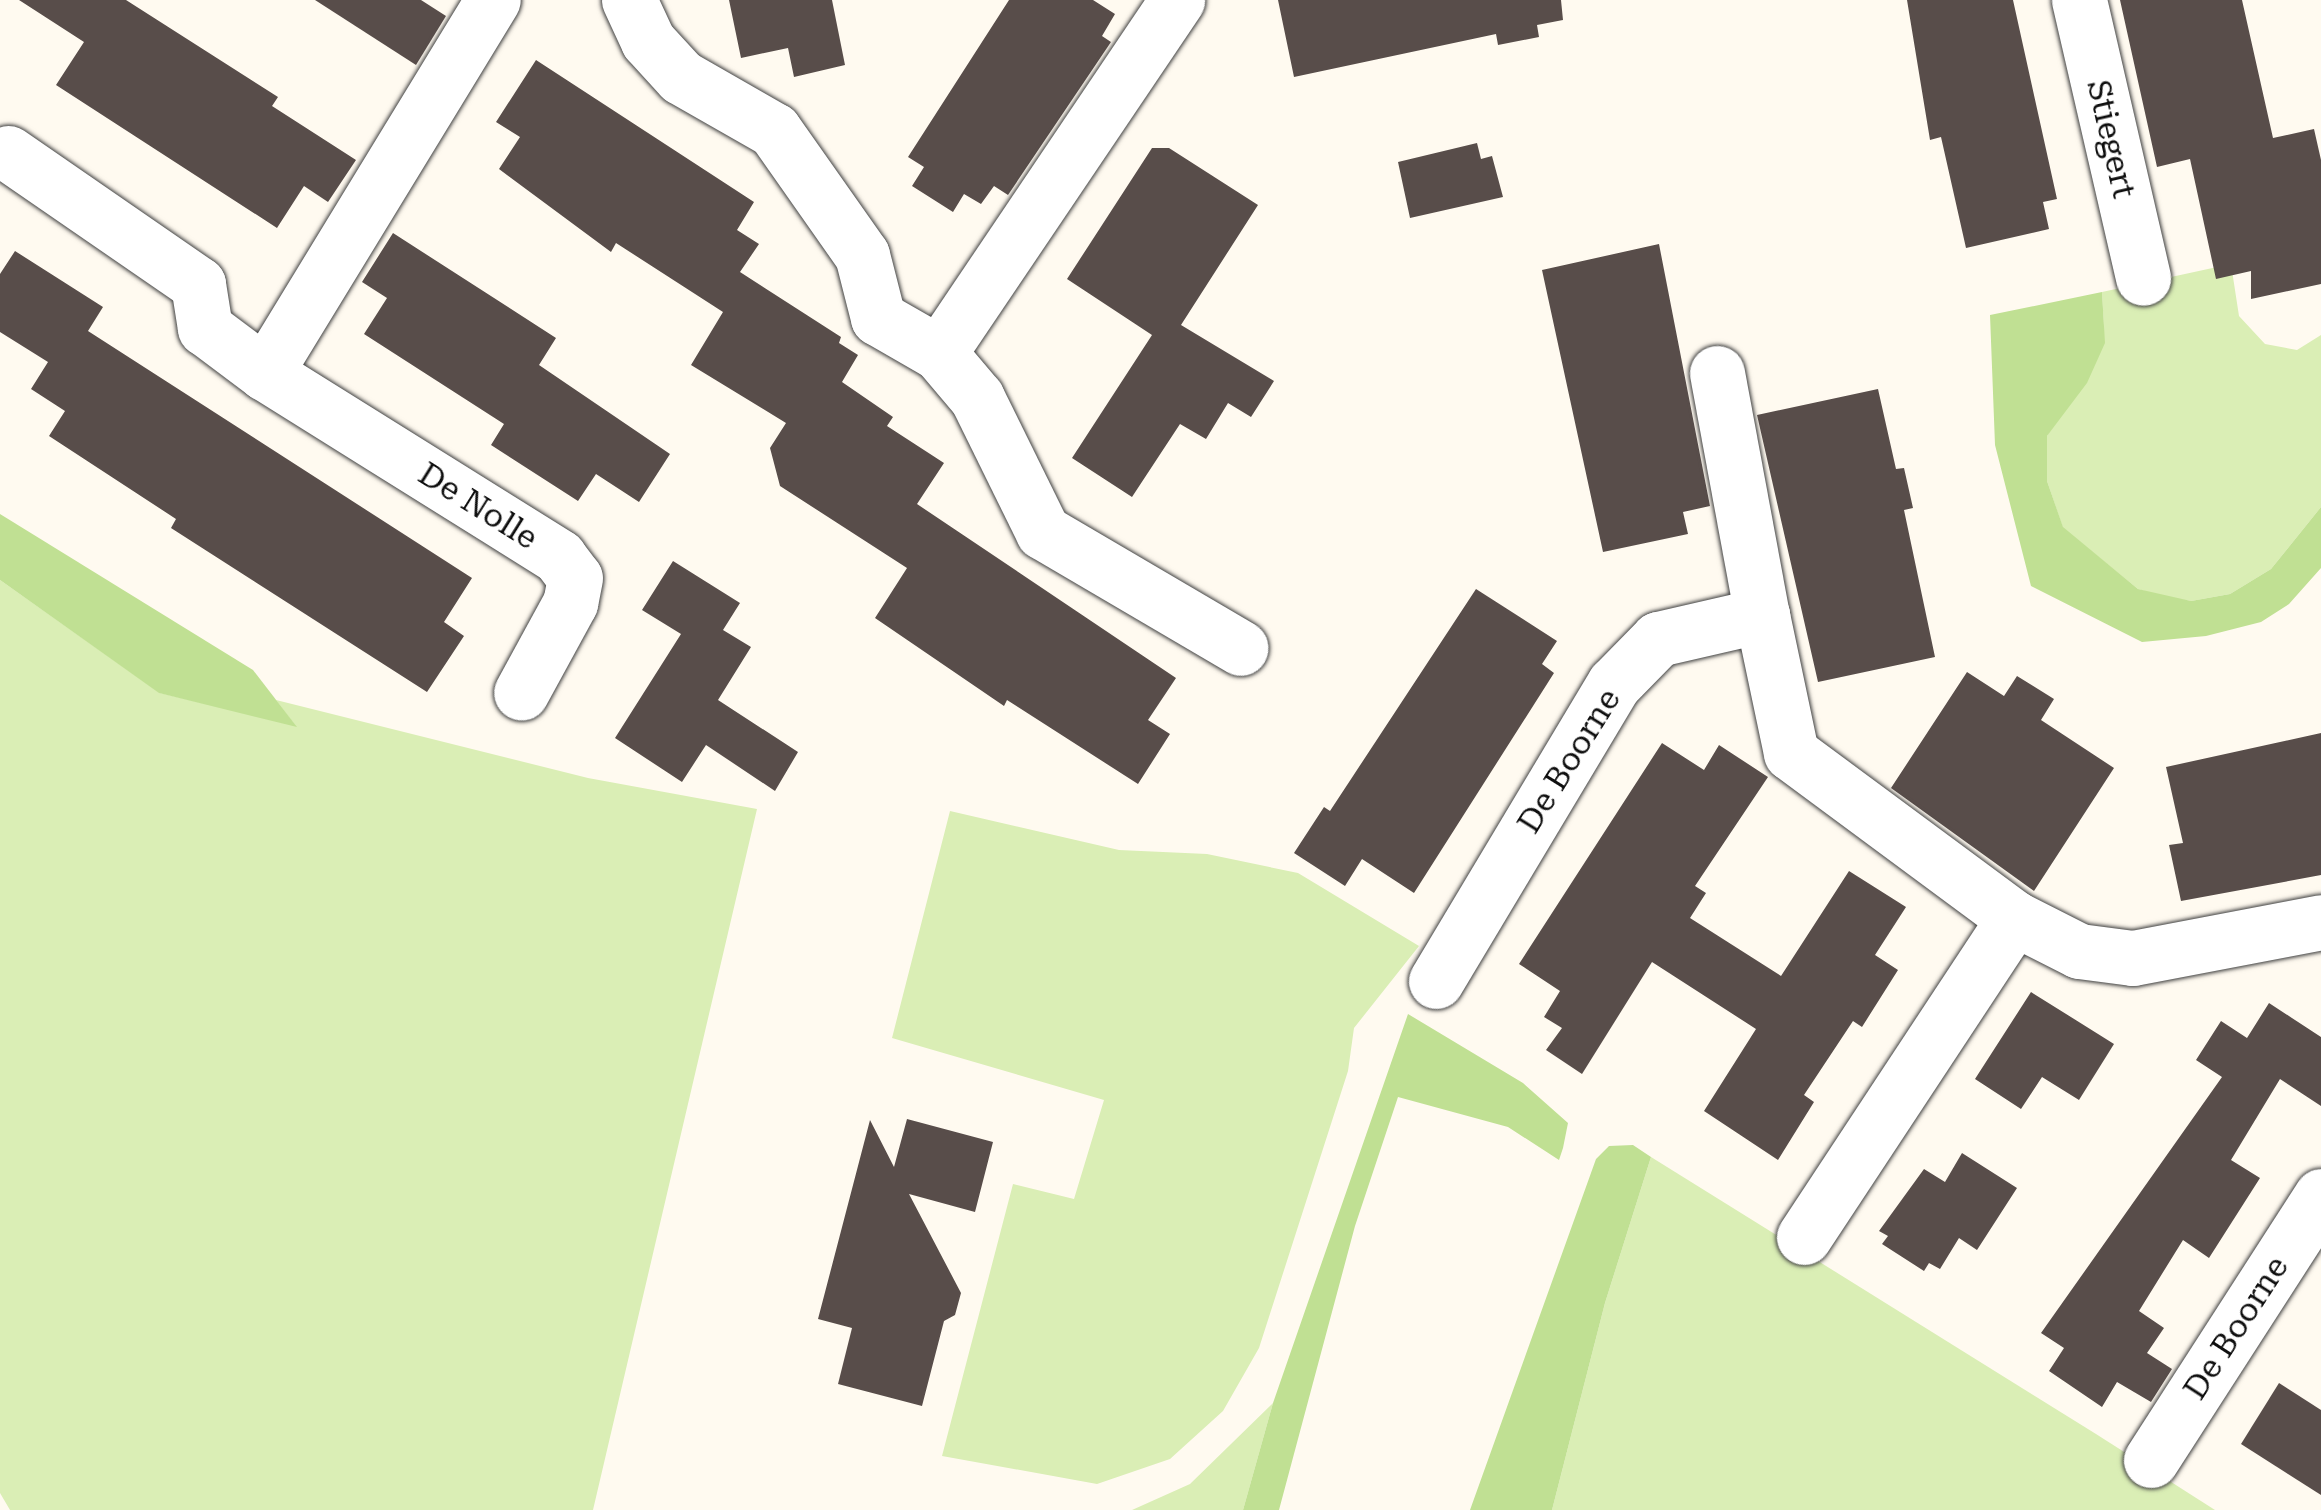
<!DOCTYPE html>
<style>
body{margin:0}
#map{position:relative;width:2321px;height:1510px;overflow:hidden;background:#fffaf0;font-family:"Roboto Serif",serif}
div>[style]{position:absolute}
.green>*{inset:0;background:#daeeb5}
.forest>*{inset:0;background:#c0e093}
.building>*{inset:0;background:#584d4a}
.roads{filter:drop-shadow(0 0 2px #414141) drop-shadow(0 0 2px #414141)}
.minor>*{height:55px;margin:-27.5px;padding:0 27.5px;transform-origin:27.5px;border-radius:27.5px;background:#fff}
span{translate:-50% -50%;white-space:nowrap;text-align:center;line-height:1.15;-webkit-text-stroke:10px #fff;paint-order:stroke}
.street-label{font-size:32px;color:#0e0e0e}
</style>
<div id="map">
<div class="green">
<div style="clip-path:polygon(2231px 264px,2239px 316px,2265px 344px,2297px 350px,2321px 335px,2321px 507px,2271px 569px,2230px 594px,2191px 601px,2164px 597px,2138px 589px,2063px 528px,2047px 481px,2047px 436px,2104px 328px,2102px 292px)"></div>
<div style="clip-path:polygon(0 580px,160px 693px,295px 725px,276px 700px,588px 778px,757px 809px,593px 1510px,10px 1510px,0 1493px)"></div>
<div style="clip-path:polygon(950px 811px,1119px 850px,1207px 854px,1298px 873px,1419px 946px,1354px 1028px,1348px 1071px,1259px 1348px,1223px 1411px,1170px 1459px,1097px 1484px,942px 1456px,1013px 1184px,1074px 1199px,1104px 1100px,892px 1038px)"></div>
<div style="clip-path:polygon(1651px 1157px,2096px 1434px,2215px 1510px,1552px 1510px,1605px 1303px)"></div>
<div style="clip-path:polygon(1273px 1403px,1243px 1510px,1132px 1510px,1190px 1484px)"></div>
</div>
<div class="forest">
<div style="clip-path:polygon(2102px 292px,2105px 343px,2087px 383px,2047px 436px,2047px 481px,2063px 527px,2138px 589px,2191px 601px,2230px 594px,2271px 569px,2321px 507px,2321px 568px,2289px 604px,2261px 622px,2206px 636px,2142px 642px,2031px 586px,1995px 445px,1990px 315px)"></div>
<div style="clip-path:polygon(0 514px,253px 670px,297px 727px,159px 693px,0 580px)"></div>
<div style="clip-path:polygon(1408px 1014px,1523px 1083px,1568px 1123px,1563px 1148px,1559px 1160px,1508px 1127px,1398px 1097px,1355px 1226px,1279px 1510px,1243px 1510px,1273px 1403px)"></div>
<div style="clip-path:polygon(1633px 1145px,1651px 1157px,1605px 1303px,1552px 1510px,1470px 1510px,1596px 1159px,1609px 1146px)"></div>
</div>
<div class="building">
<div style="clip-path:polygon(19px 0,126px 0,278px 97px,272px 106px,356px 160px,328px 202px,304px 186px,277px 228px,56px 85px,84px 42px)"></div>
<div style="clip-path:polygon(315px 0,421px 0,446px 16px,416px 65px)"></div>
<div style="clip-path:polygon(729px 0,832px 0,845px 65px,794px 77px,788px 48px,741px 58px)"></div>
<div style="clip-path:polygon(1009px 0,1093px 0,1115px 14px,1102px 36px,1111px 42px,1008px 195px,994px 186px,981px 204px,964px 194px,953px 212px,912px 186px,924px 167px,908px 157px)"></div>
<div style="clip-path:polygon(1278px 0,1561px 0,1563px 20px,1537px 25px,1539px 37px,1498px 45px,1496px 34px,1294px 77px)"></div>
<div style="clip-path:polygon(1907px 0,2013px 0,2057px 199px,2043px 202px,2049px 229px,1966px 248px,1941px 137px,1930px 140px)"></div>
<div style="clip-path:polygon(2120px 0,2242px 0,2273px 138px,2314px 129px,2321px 160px,2321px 284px,2251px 299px,2251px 271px,2216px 279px,2190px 159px,2157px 167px)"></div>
<div style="clip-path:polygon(536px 60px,754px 202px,737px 230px,759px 244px,740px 272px,841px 337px,839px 343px,858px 355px,842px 382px,893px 417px,887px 426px,944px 463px,917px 504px,1176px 678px,1148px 720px,1170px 734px,1138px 784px,1007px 700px,1004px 706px,875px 618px,907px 568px,780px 486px,770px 448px,786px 423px,691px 365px,723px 312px,616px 243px,611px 252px,499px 169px,520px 137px,496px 122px)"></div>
<div style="clip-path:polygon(1477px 143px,1481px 159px,1492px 156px,1503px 197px,1410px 218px,1398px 162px)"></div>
<div style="clip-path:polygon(1152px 148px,1169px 148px,1258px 205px,1181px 325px,1274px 381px,1251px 417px,1228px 403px,1206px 439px,1180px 424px,1132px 497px,1072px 458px,1152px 335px,1067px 279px)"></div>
<div style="clip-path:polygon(393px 233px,556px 338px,539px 365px,670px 454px,639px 502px,596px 474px,578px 501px,491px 445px,504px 424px,364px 334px,387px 298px,362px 282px)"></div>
<div style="clip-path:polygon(1659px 244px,1710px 506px,1683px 512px,1688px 534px,1603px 552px,1542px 270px)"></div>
<div style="clip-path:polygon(15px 251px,103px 307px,88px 331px,472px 578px,444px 622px,464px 636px,427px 692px,171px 528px,176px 519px,49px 436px,65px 411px,31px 389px,48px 362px,0 332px,0 274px)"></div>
<div style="clip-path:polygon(1878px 389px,1896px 469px,1904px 468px,1913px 508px,1904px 510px,1935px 657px,1818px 682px,1757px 415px)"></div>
<div style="clip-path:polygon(673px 561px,740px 603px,723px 630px,751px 647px,718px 700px,798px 752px,775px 791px,706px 745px,682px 782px,615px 738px,681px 634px,642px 610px)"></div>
<div style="clip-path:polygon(1476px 589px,1557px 641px,1542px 664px,1554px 673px,1414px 893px,1362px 859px,1345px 886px,1294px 853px,1324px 807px,1330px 811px)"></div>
<div style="clip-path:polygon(1967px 672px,2004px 696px,2017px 676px,2054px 699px,2041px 720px,2114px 768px,2034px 891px,1891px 788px)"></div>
<div style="clip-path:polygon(2321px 733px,2321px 875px,2181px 901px,2169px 845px,2183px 843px,2166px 767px)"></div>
<div style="clip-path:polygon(1662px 743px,1704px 770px,1719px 745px,1768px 777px,1695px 886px,1706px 893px,1690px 918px,1781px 976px,1849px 871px,1906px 907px,1875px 955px,1898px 970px,1862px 1027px,1853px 1021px,1804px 1095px,1814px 1102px,1778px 1160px,1704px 1111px,1756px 1029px,1652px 962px,1582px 1074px,1546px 1050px,1562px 1028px,1544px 1017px,1560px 991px,1519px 964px)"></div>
<div style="clip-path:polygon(2031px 992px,2114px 1044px,2079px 1100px,2042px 1077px,2021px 1109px,1975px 1079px)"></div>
<div style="clip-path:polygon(2269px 1003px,2321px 1037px,2321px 1106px,2280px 1079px,2231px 1160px,2260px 1178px,2209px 1258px,2183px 1240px,2139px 1311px,2164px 1328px,2147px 1353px,2172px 1369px,2151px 1402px,2117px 1382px,2102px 1407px,2049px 1371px,2064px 1348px,2041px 1333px,2222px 1077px,2196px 1060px,2221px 1021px,2247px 1038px)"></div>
<div style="clip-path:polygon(907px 1119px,993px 1142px,975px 1212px,909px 1194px,961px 1293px,955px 1315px,944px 1321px,922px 1406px,838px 1384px,852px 1328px,818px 1319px,870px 1120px,894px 1167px)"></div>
<div style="clip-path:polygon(1962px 1153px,2017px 1188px,1977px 1250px,1959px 1238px,1940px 1269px,1929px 1263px,1924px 1271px,1882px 1244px,1888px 1236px,1879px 1231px,1924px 1169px,1945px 1182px)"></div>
<div style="clip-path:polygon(2279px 1383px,2321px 1410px,2321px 1495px,2241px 1444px)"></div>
</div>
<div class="roads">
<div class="minor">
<div style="left:629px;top:0;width:45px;rotate:65.1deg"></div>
<div style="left:648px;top:41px;width:49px;rotate:47.5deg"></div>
<div style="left:681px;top:77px;width:107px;rotate:29.7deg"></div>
<div style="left:774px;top:130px;width:153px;rotate:54.9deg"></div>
<div style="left:862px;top:255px;width:65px;rotate:75.7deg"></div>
<div style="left:878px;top:318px;width:70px;rotate:29.8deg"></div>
<div style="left:939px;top:353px;width:59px;rotate:49.8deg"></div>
<div style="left:977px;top:398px;width:149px;rotate:63.8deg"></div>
<div style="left:1043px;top:532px;width:229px;rotate:30.4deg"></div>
<div style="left:2079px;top:0;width:285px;rotate:77deg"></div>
<div style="left:8px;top:153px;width:231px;rotate:34.6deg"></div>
<div style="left:198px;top:284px;width:45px;rotate:81deg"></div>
<div style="left:205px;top:328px;width:75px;rotate:36.9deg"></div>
<div style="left:265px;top:373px;width:347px;rotate:32deg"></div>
<div style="left:559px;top:557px;width:26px;rotate:53deg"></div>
<div style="left:575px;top:578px;width:25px;rotate:101deg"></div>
<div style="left:570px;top:603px;width:102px;rotate:118.6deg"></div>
<div style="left:939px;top:353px;width:426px;rotate:-56deg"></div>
<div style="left:265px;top:373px;width:437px;rotate:-58.6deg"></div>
<div style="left:1717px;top:373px;width:246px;rotate:79.5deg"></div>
<div style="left:1436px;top:981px;width:346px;rotate:-59.1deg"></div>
<div style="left:1614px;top:684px;width:63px;rotate:-45.6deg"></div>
<div style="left:1658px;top:639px;width:107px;rotate:-13deg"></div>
<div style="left:1762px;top:615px;width:141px;rotate:78.1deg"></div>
<div style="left:1791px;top:753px;width:277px;rotate:36.5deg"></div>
<div style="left:2014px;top:918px;width:73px;rotate:26.9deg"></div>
<div style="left:2079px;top:951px;width:54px;rotate:7.4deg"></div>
<div style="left:2133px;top:958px;width:191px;rotate:-10.8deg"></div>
<div style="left:1804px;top:1237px;width:382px;rotate:-56.6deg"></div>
<div style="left:2151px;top:1460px;width:314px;rotate:-57.2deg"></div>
</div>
</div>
<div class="street-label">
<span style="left:2111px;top:139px;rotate:77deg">Stiegert</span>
<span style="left:478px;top:506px;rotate:32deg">De Nolle</span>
<span style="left:1569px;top:761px;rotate:-58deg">De Boorne</span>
<span style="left:2236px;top:1328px;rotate:-57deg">De Boorne</span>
</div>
</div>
